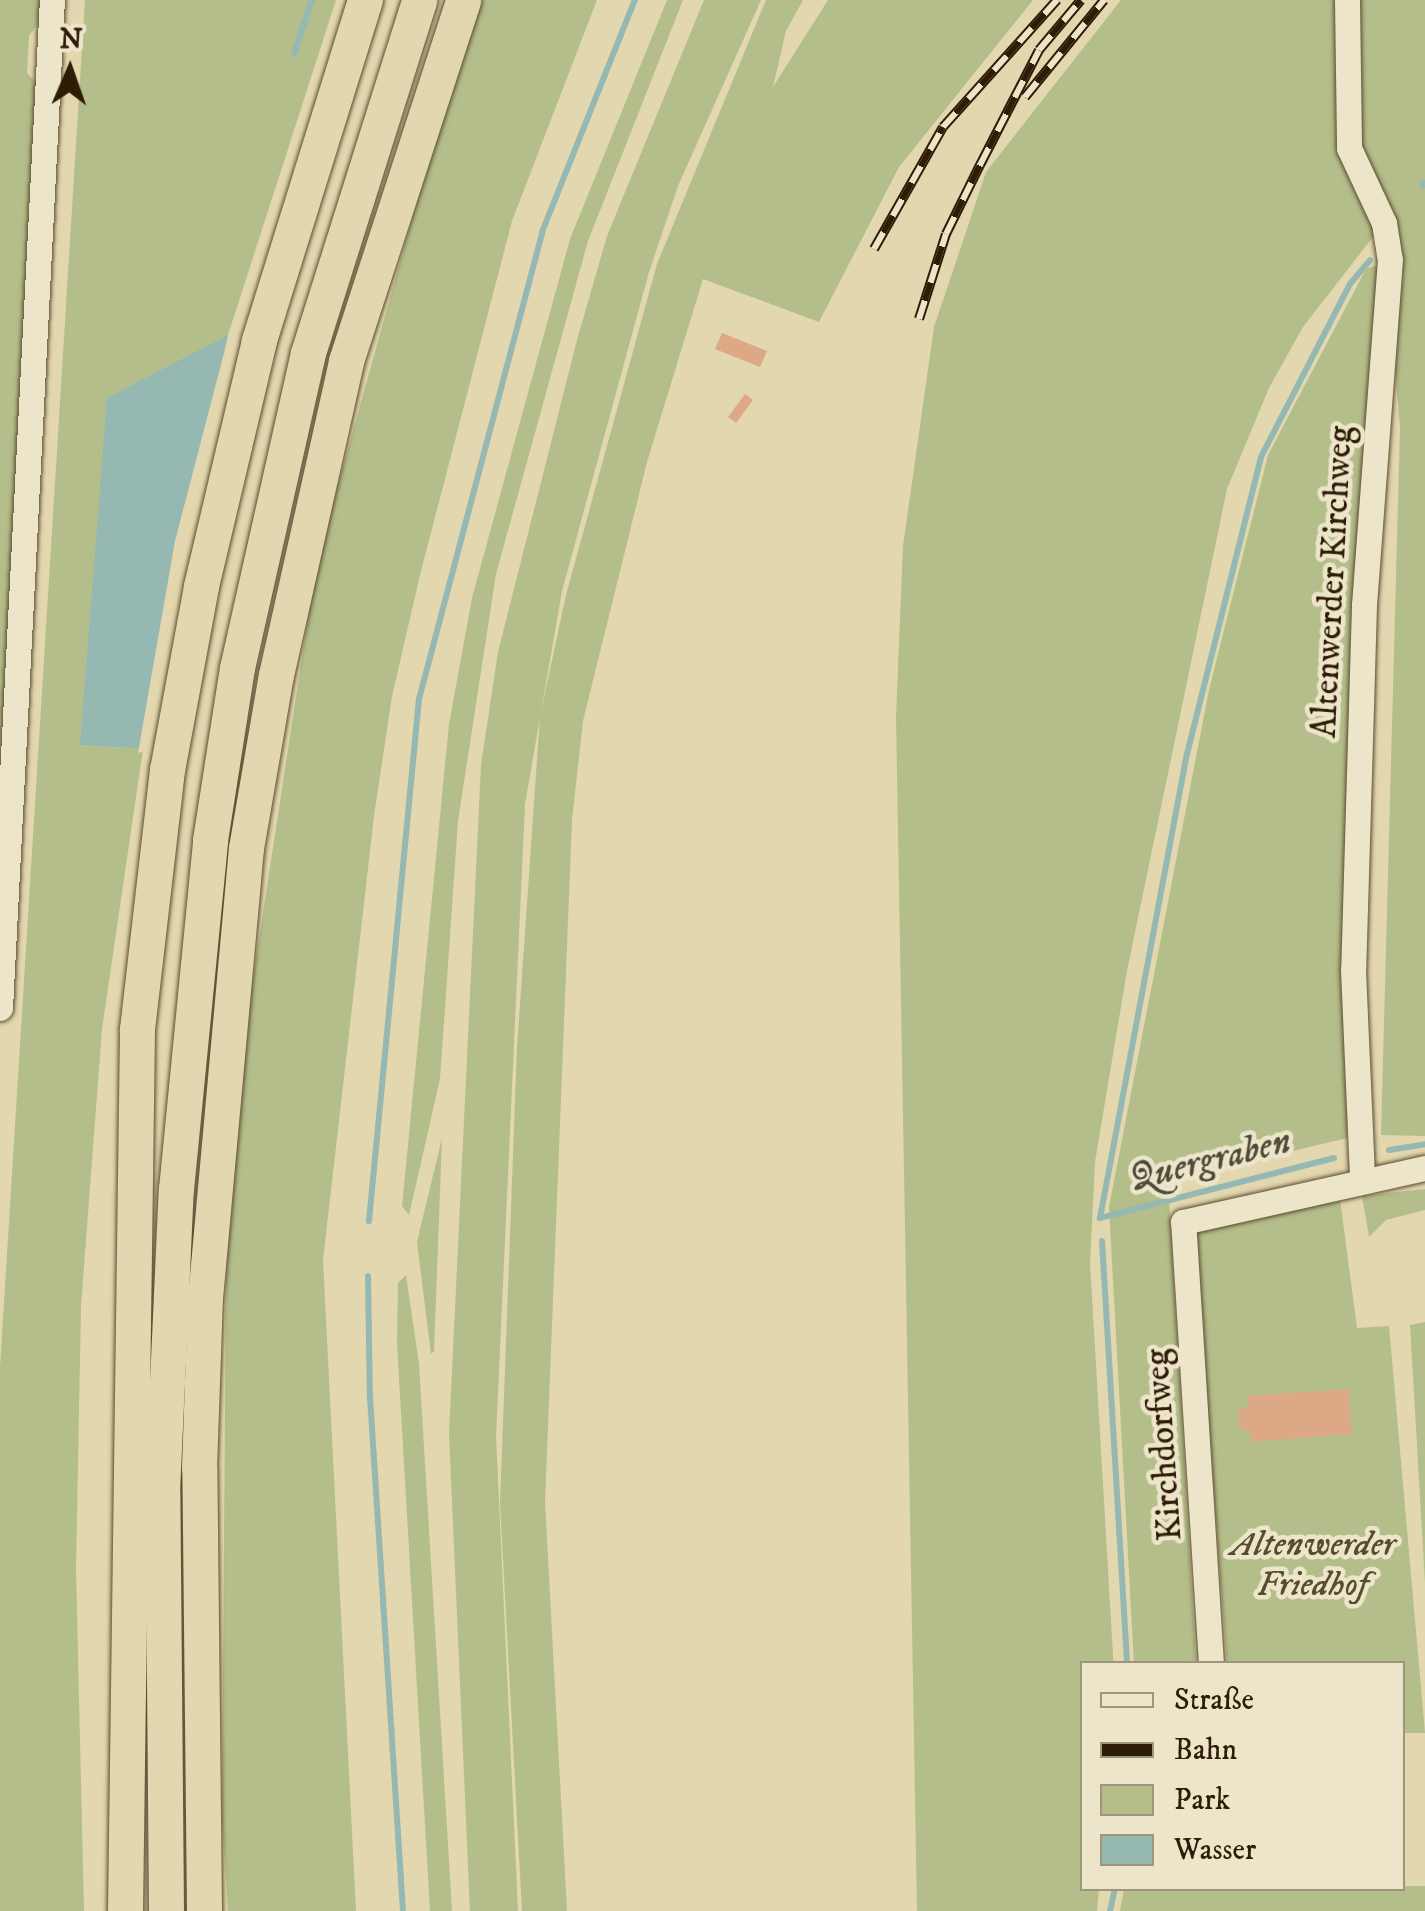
<!DOCTYPE html>
<meta charset="utf-8">
<style>
body{margin:0}
#map{position:relative;width:1425px;height:1911px;overflow:hidden;background:#e2d7ae;font-family:"IM FELL DW Pica",serif}
div>[style]{position:absolute}
.green>*{inset:0;background:#b4be8a}
.water>*{inset:0;background:#96b8b2}
.pier>*{inset:0;background:#e2d7ae}
.stream>*{height:6px;margin:-3px;padding:0 3px;transform-origin:3px;border-radius:3px;background:#96b8b2}
.building>*{inset:0;background:#dda885}
.roads{filter:drop-shadow(0 0 2px #5b4b30) drop-shadow(0 0 2px #5b4b30)}
.minor>*{height:25px;margin:-12.5px;padding:0 12.5px;transform-origin:12.5px;border-radius:12.5px;background:#ece5ca}
.highway>*{height:35px;margin:-17.5px;padding:0 17.5px;transform-origin:17.5px;border-radius:17.5px;background:#e2d7ae}
.rail>*{height:10px;margin-top:-5px;transform-origin:0;background:repeating-linear-gradient(90deg,#ece5ca 0 19px,#2e1c06 0 38px);box-sizing:border-box;border-block:2px solid #2e1c06}
span{translate:-50% -50%;white-space:nowrap;text-align:center;line-height:1.15;-webkit-text-stroke:9px #ece5ca;paint-order:stroke}
.street-label{font-size:35px;color:#2e1c06}
.park-label{font-size:35px;color:#564d2e;font-style:italic}
.water-label{font-size:38px;color:#4d4b3a;font-style:italic}
.legend{position:absolute;left:1080px;top:1661px;width:325px;height:230px;box-sizing:border-box;background:#ece5ca;border:2px solid #a0957c;margin:0;padding:12px 18px;list-style:none;font-size:30px;color:#2e1c06}
.legend li{display:flex;align-items:center;gap:20px;height:50px}
.legend b{width:50px;border:2px solid #a0957c}
.north{position:absolute;left:20px;top:20px;width:100px;height:100px;-webkit-text-stroke:8px #ece5ca;paint-order:stroke;rotate:2deg;font-size:28px;font-weight:700;line-height:40px;text-align:center;color:#2e1c06}
.north::after{content:'';display:block;margin:auto;width:35px;height:45px;background:#2e1c06;clip-path:polygon(50% 0,100% 100%,50% 72%,0 100%)}
</style>
<div id="map">
<div class="green">
<div style="clip-path:polygon(0 0,40px 0,40px 21px,29px 36px,27px 73px,38px 84px,0 798px)"></div>
<div style="clip-path:polygon(85px 0,336px 0,228px 335px,81px 745px,143px 749px,102px 1029px,81px 1306px,76px 1569px,84px 1911px,0 1911px,0 1367px)"></div>
<div style="clip-path:polygon(483px 0,597px 0,512px 221px,420px 575px,392px 696px,374px 816px,323px 1260px,356px 1911px,228px 1911px,222px 1817px,226px 1276px,244px 1037px,317px 560px,449px 87px)"></div>
<div style="clip-path:polygon(667px 0,683px 0,588px 241px,496px 574px,458px 821px,440px 1079px,409px 1215px,402px 1206px,449px 724px,472px 598px,570px 239px)"></div>
<div style="clip-path:polygon(704px 0,761px 0,678px 186px,649px 272px,562px 591px,525px 804px,496px 1436px,518px 1911px,470px 1911px,449px 1434px,481px 765px,498px 652px,577px 340px,607px 236px)"></div>
<div style="clip-path:polygon(766px 0,803px 0,786px 31px,773px 87px,828px 0,1033px 0,899px 167px,819px 322px,703px 279px,647px 462px,583px 721px,572px 820px,545px 1502px,567px 1911px,522px 1911px,500px 1503px,517px 1048px,540px 716px,566px 595px,657px 264px)"></div>
<div style="clip-path:polygon(1121px 0,1425px 0,1425px 1136px,1381px 1135px,1400px 428px,1383px 224px,1303px 327px,1269px 388px,1227px 489px,1127px 971px,1095px 1162px,1090px 1263px,1113px 1655px,1113px 1663px,1082px 1664px,1082px 1888px,1099px 1889px,1097px 1911px,917px 1911px,896px 717px,903px 546px,934px 327px,986px 172px)"></div>
<div style="clip-path:polygon(1380px 264px,1347px 1138px,1168px 1181px,1196px 1663px,1134px 1664px,1109px 1207px,1209px 690px,1268px 455px,1366px 269px)"></div>
<div style="clip-path:polygon(442px 1138px,434px 1351px,431px 1354px,417px 1242px)"></div>
<div style="clip-path:polygon(1425px 1189px,1425px 1210px,1386px 1220px,1369px 1237px,1362px 1196px)"></div>
<div style="clip-path:polygon(1340px 1199px,1357px 1328px,1389px 1326px,1425px 1733px,1403px 1733px,1402px 1664px,1227px 1663px,1193px 1229px)"></div>
<div style="clip-path:polygon(406px 1275px,419px 1364px,452px 1911px,430px 1911px,397px 1343px,398px 1283px)"></div>
<div style="clip-path:polygon(1425px 1322px,1425px 1583px,1410px 1325px)"></div>
<div style="clip-path:polygon(1425px 1886px,1425px 1911px,1120px 1911px,1124px 1889px)"></div>
</div>
<div class="water">
<div style="clip-path:polygon(228px 335px,143px 749px,80px 745px,107px 398px)"></div>
</div>
<div class="pier">
<div style="clip-path:polygon(230px 330px,148px 750px,138px 753px,175px 541px)"></div>
</div>
<div class="stream">
<div style="left:294px;top:54px;width:57px;rotate:-71.6deg"></div>
<div style="left:1422px;top:186px;width:4px;rotate:-45deg"></div>
<div style="left:1389px;top:1150px;width:36px;rotate:-9deg"></div>
<div style="left:1334px;top:1158px;width:242px;rotate:165.6deg"></div>
<div style="left:1100px;top:1218px;width:472px;rotate:-79.4deg"></div>
<div style="left:1187px;top:754px;width:306px;rotate:-76deg"></div>
<div style="left:1261px;top:457px;width:195px;rotate:-62.8deg"></div>
<div style="left:1350px;top:284px;width:31px;rotate:-50deg"></div>
<div style="left:369px;top:1221px;width:524px;rotate:-84.53deg"></div>
<div style="left:419px;top:699px;width:483px;rotate:-75.2deg"></div>
<div style="left:542px;top:232px;width:250px;rotate:-68.2deg"></div>
<div style="left:1102px;top:1241px;width:424px;rotate:86.6deg"></div>
<div style="left:368px;top:1276px;width:121px;rotate:89.1deg"></div>
<div style="left:370px;top:1397px;width:515px;rotate:86.33deg"></div>
<div style="left:1110px;top:1911px;width:24px;rotate:-78deg"></div>
</div>
<div class="building">
<div style="clip-path:polygon(722px 333px,767px 351px,760px 367px,715px 349px)"></div>
<div style="clip-path:polygon(745px 394px,753px 400px,736px 423px,728px 417px)"></div>
<div style="clip-path:polygon(1349px 1389px,1352px 1434px,1251px 1442px,1250px 1430px,1240px 1431px,1238px 1409px,1248px 1408px,1247px 1396px)"></div>
</div>
<div class="roads">
<div class="minor">
<div style="left:1347px;top:0;width:148px;rotate:89.2deg"></div>
<div style="left:1349px;top:148px;width:83px;rotate:65deg"></div>
<div style="left:1384px;top:223px;width:36px;rotate:81deg"></div>
<div style="left:1390px;top:259px;width:347px;rotate:94.3deg"></div>
<div style="left:1364px;top:605px;width:365px;rotate:91.7deg"></div>
<div style="left:1353px;top:970px;width:207px;rotate:87.5deg"></div>
<div style="left:0;top:1008px;width:1009px;rotate:-87.05deg"></div>
<div style="left:1211px;top:1664px;width:443px;rotate:-93.6deg"></div>
<div style="left:1183px;top:1222px;width:248px;rotate:-12.6deg"></div>
</div>
<div class="highway">
<div style="left:125px;top:1911px;width:882px;rotate:-89.22deg"></div>
<div style="left:137px;top:1029px;width:261px;rotate:-83.4deg"></div>
<div style="left:167px;top:770px;width:187px;rotate:-79.5deg"></div>
<div style="left:201px;top:586px;width:253px;rotate:-76.7deg"></div>
<div style="left:259px;top:340px;width:356px;rotate:-72.7deg"></div>
<div style="left:166px;top:1911px;width:419px;rotate:-90.5deg"></div>
<div style="left:162px;top:1492px;width:303px;rotate:-87.4deg"></div>
<div style="left:176px;top:1189px;width:351px;rotate:-84.4deg"></div>
<div style="left:210px;top:840px;width:174px;rotate:-81.1deg"></div>
<div style="left:237px;top:668px;width:323px;rotate:-77.3deg"></div>
<div style="left:308px;top:353px;width:370px;rotate:-72.5deg"></div>
<div style="left:204px;top:1911px;width:443px;rotate:-90.6deg"></div>
<div style="left:199px;top:1468px;width:170px;rotate:-88deg"></div>
<div style="left:205px;top:1298px;width:452px;rotate:-84.8deg"></div>
<div style="left:246px;top:848px;width:176px;rotate:-80.2deg"></div>
<div style="left:276px;top:675px;width:322px;rotate:-77.4deg"></div>
<div style="left:346px;top:361px;width:379px;rotate:-72deg"></div>
</div>
</div>
<div class="rail">
<div style="left:1025px;top:97px;width:125px;rotate:-50.8deg"></div>
<div style="left:874px;top:249px;width:140px;rotate:-60.5deg"></div>
<div style="left:943px;top:127px;width:171px;rotate:-48.1deg"></div>
<div style="left:919px;top:319px;width:89px;rotate:-72.4deg"></div>
<div style="left:946px;top:234px;width:77px;rotate:-63.8deg"></div>
<div style="left:980px;top:165px;width:129px;rotate:-62.8deg"></div>
<div style="left:1039px;top:50px;width:65px;rotate:-50deg"></div>
</div>
<div class="street-label">
<span style="left:1333px;top:582px;rotate:-87deg">Altenwerder Kirchweg</span>
<span style="left:1164px;top:1445px;rotate:-94deg">Kirchdorfweg</span>
</div>
<div class="park-label">
<span style="left:1313px;top:1565px">Altenwerder<br>Friedhof</span>
</div>
<div class="water-label">
<span style="left:1210px;top:1161px;rotate:-14deg">Quergraben</span>
</div>
<ul class="legend">
<li><b style="height:12px;background:#ece5ca"></b>Straße</li>
<li><b style="height:12px;background:#2e1c06"></b>Bahn</li>
<li><b style="height:28px;background:#b4be8a"></b>Park</li>
<li><b style="height:28px;background:#96b8b2"></b>Wasser</li>
</ul>
<div class="north">N</div>
</div>
